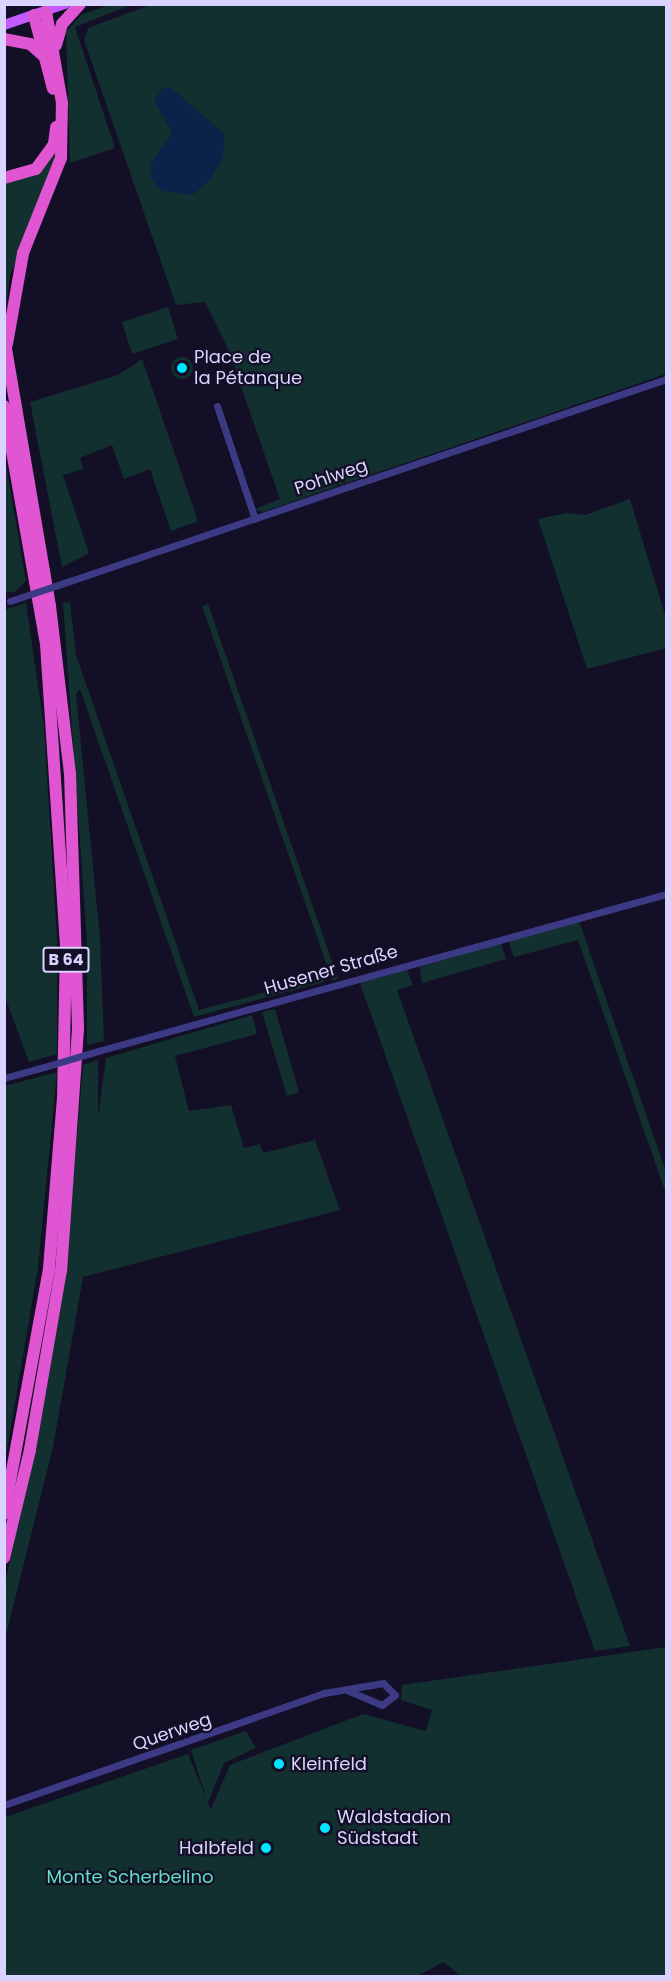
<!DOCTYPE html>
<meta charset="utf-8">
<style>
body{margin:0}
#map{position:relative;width:671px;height:1981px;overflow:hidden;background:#130f26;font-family:Poppins,sans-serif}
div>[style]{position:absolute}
.green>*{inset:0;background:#12302f}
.round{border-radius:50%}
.water>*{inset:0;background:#0c2248}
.minor>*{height:7px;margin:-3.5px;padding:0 3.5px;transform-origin:3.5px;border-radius:3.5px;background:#3d3a85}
.primary>*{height:10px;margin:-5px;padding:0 5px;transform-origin:5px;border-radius:5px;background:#c25bff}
.trunk>*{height:12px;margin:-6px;padding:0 6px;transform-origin:6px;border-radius:6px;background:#e055d1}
.minor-bridge>*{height:7px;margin:-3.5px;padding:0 3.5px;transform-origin:3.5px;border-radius:3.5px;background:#3d3a85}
.dots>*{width:16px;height:16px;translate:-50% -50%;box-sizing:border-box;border:3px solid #130f26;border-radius:50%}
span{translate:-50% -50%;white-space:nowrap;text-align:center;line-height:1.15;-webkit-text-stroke:4.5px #130f26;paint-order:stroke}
.shield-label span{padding:2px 4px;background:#130f26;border:2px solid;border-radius:4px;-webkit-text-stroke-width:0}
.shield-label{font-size:16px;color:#d9d4ff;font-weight:700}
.poi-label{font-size:18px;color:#d9d4ff}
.left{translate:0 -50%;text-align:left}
.right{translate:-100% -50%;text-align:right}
.street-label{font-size:18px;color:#d9d4ff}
.park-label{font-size:18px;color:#5fe0c0}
.frame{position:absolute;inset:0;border:6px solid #d9d4ff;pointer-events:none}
</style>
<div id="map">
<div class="green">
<div style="clip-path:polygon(109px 5px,131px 5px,75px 27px,115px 148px,70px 163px,66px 32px,81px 15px)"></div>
<div style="clip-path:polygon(150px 5px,666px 5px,666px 374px,262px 512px,255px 509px,280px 499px,228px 349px,205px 302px,176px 305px,84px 40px,88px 28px)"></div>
<div style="clip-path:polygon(59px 147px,52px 177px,10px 275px,5px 321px,5px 181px,38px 172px)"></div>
<div style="clip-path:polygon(168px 307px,178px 339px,132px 354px,122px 322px)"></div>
<div class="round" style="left:171px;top:357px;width:22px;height:22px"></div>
<div style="clip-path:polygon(142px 359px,198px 521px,171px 531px,150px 469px,124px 479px,112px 445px,80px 458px,83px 469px,63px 475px,89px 553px,62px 567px,30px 402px,118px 375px)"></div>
<div style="clip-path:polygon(5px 458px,26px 581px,15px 592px,5px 592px)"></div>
<div style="clip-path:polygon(630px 499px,666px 618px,666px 648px,587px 669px,538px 519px,566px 513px,585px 515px)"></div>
<div style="clip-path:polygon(70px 602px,76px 655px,199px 1010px,323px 977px,324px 982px,194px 1017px,80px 689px,76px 694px,100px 938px,104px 1041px,87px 1045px,87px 941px,63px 603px)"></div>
<div style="clip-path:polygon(26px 603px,44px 727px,57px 939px,57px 1054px,29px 1062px,4px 994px,4px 610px)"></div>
<div style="clip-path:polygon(208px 604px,338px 979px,332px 980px,202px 606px)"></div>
<div style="clip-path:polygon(579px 921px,666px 1172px,666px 1194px,578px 940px,514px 957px,508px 941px)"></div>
<div style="clip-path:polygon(501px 943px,506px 959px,422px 983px,420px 967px)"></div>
<div style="clip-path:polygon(407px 970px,413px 985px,397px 990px,630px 1646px,595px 1651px,360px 983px)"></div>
<div style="clip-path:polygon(275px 1009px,299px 1092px,287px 1096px,262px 1012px)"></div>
<div style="clip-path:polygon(252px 1015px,257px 1034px,175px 1056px,189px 1111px,231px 1105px,244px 1148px,260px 1144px,263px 1153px,315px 1140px,340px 1210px,83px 1277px,53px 1447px,5px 1639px,5px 1585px,65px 1277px,83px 1065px,98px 1060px,98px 1117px,106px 1058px)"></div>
<div style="clip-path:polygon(57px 1072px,38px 1267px,5px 1461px,5px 1086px)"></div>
<div style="clip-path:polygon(666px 1647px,666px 1976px,460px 1976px,444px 1962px,417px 1976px,5px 1976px,5px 1817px,188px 1754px,207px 1800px,191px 1750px,246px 1731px,256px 1748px,224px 1763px,208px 1803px,211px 1809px,230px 1765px,363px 1714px,426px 1731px,432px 1710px,401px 1700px,402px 1685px)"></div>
</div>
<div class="water">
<div style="clip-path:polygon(162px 88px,171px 88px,225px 134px,223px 157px,209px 182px,192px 195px,162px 191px,151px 179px,151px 163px,172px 132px,154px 101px)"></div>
</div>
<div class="minor">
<div style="left:217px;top:406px;width:119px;rotate:71.4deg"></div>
<div style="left:73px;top:580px;width:626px;rotate:-18.72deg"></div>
<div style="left:98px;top:1051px;width:589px;rotate:-15.45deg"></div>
<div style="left:4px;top:1078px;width:41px;rotate:-15.4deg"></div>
<div style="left:4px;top:1805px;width:339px;rotate:-19.3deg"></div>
<div style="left:324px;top:1693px;width:60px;rotate:-9.6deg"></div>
<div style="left:383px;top:1683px;width:17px;rotate:45deg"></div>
<div style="left:395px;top:1695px;width:16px;rotate:142deg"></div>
<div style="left:382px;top:1705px;width:36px;rotate:-157deg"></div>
</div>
<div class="primary">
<div style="left:4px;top:25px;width:65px;rotate:-19deg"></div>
</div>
<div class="trunk">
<div style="left:34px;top:15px;width:76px;rotate:75.6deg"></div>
<div style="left:4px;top:39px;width:26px;rotate:11deg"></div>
<div style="left:30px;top:44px;width:20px;rotate:41deg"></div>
<div style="left:56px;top:45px;width:22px;rotate:-74deg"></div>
<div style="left:62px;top:24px;width:27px;rotate:-48deg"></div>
<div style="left:4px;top:178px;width:33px;rotate:-16deg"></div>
<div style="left:36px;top:169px;width:31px;rotate:-54deg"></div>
<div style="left:54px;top:144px;width:17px;rotate:-83deg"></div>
<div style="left:4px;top:337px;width:273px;rotate:80.3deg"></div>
<div style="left:50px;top:606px;width:168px;rotate:83.2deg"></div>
<div style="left:70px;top:773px;width:256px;rotate:88.2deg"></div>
<div style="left:78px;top:1029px;width:242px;rotate:94deg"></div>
<div style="left:61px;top:1270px;width:183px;rotate:99.8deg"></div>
<div style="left:30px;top:1450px;width:111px;rotate:103.5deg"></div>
<div style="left:7px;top:344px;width:92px;rotate:-80deg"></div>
<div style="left:23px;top:253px;width:102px;rotate:-68.2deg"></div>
<div style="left:61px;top:158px;width:55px;rotate:-89deg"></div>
<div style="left:62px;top:103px;width:93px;rotate:-99.9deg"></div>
<div style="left:4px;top:406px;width:242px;rotate:80deg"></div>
<div style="left:46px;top:644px;width:301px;rotate:86.2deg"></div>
<div style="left:66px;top:944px;width:154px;rotate:91.1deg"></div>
<div style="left:63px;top:1098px;width:172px;rotate:94.7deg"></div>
<div style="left:49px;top:1269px;width:249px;rotate:100.4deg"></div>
</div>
<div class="minor-bridge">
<div style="left:10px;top:601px;width:66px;rotate:-18.4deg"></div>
<div style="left:44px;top:1067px;width:56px;rotate:-16.5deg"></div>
</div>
<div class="dots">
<div style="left:182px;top:368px;background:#00e5ff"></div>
<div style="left:279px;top:1764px;background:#00e5ff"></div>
<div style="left:325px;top:1828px;background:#00e5ff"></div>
<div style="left:266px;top:1848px;background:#00e5ff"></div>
</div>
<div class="shield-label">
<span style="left:66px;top:960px">B 64</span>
</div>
<div class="poi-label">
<span class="left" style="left:194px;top:368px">Place de<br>la Pétanque</span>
<span class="left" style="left:291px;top:1764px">Kleinfeld</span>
<span class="left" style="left:337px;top:1828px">Waldstadion<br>Südstadt</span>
<span class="right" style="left:254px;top:1848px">Halbfeld</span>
</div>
<div class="street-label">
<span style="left:331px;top:477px;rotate:-19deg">Pohlweg</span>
<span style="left:331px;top:970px;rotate:-16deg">Husener Straße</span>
<span style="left:172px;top:1732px;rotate:-19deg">Querweg</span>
</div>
<div class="park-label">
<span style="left:130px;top:1877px">Monte Scherbelino</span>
</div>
<div class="frame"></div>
</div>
